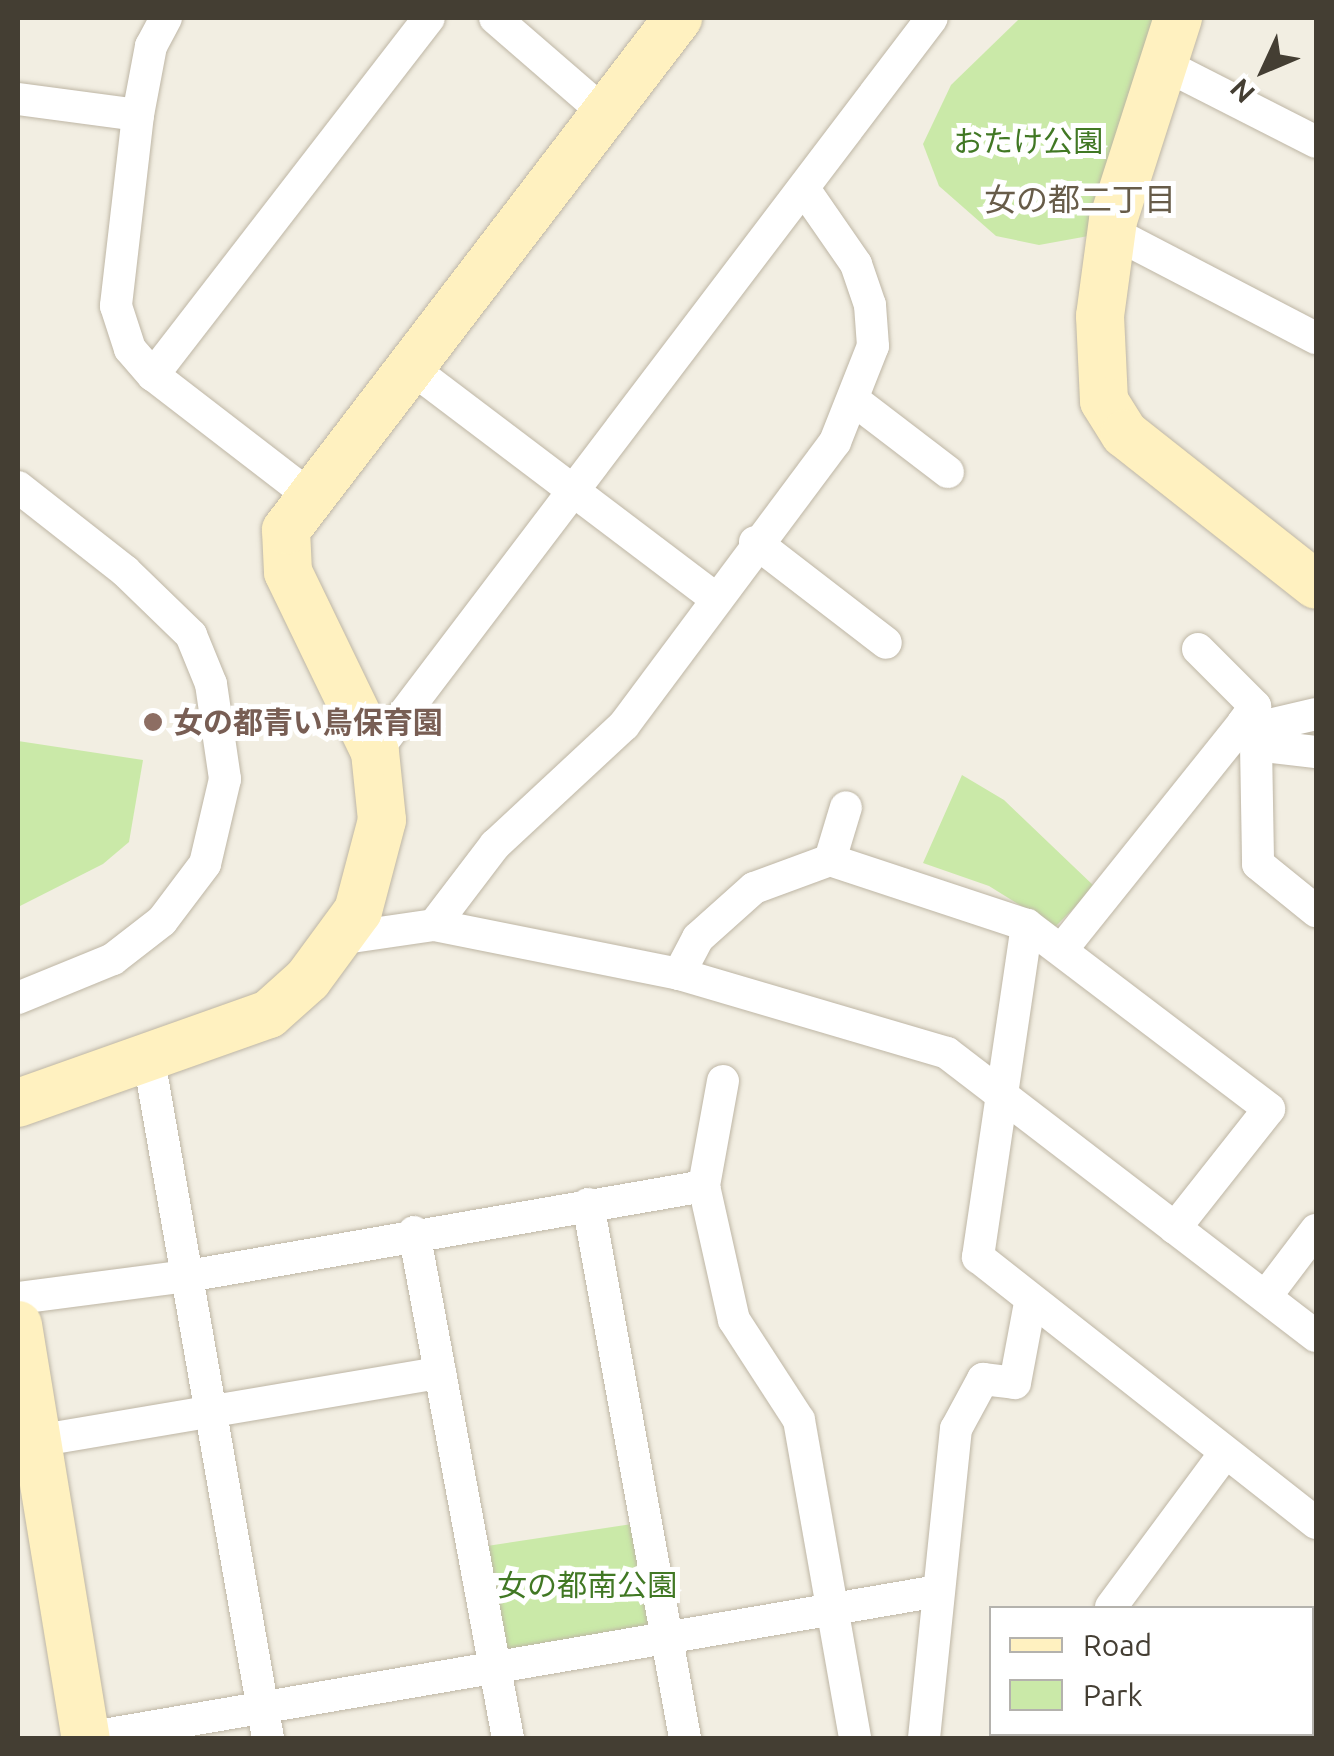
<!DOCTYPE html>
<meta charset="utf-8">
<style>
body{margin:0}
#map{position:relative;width:1334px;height:1756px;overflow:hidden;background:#f2eee2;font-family:Ubuntu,"Noto Sans JP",sans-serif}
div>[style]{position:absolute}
.green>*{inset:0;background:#cae9a8}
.roads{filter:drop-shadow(0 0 2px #beb6a5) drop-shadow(0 0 2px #beb6a5)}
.street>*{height:32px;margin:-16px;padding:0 16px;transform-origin:16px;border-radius:16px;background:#fff}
.secondary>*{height:48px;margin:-24px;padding:0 24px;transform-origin:24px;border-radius:24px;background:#fff1c0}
.dots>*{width:28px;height:28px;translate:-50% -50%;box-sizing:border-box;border:5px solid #fff;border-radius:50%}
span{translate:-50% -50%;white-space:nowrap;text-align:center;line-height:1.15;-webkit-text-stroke:10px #fff;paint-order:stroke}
.park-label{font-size:30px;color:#417824}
.education-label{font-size:30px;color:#785e54;font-weight:700}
.left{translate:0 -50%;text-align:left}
.neighbourhood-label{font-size:32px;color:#675c49}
.frame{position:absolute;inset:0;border:20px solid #443e33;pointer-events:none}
.legend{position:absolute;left:989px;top:1606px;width:325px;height:130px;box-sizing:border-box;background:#fff;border:2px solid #b4b2ad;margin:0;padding:12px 18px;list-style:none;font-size:30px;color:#443e33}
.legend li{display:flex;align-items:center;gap:20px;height:50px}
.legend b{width:50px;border:2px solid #b4b2ad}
.north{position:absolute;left:1214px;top:20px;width:100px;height:100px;-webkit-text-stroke:8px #fff;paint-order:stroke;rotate:226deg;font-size:28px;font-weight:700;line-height:40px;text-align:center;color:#443e33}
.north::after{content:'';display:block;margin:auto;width:35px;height:45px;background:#443e33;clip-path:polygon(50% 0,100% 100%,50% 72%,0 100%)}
</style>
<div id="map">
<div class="green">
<div style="clip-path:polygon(1020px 18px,1168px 18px,1094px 235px,1039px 245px,996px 236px,939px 186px,923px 144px,951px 85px)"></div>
<div style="clip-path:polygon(18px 741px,143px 760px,129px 842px,103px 864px,18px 907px)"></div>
<div style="clip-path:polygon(962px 775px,1004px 800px,1095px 887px,1055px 927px,989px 886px,923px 863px)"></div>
<div style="clip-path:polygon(632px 1524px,652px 1630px,507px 1651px,487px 1546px)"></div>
</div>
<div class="roads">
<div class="street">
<div style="left:166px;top:18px;width:32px;rotate:118deg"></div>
<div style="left:151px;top:46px;width:70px;rotate:100.7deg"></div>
<div style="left:138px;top:115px;width:192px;rotate:96.6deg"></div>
<div style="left:116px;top:306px;width:45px;rotate:72deg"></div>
<div style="left:130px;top:349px;width:35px;rotate:49deg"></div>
<div style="left:153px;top:375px;width:197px;rotate:37.6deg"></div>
<div style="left:495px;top:18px;width:148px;rotate:40.9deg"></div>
<div style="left:1167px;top:66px;width:167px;rotate:27deg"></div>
<div style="left:18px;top:99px;width:121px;rotate:7.6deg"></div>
<div style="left:1112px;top:232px;width:230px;rotate:27.5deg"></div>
<div style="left:407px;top:365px;width:388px;rotate:37.1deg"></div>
<div style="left:153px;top:375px;width:451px;rotate:-52.3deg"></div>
<div style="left:855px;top:401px;width:117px;rotate:37.4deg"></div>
<div style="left:18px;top:487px;width:136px;rotate:38.1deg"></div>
<div style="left:125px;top:571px;width:92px;rotate:44.1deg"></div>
<div style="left:191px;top:635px;width:53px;rotate:67.8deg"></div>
<div style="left:211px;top:684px;width:96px;rotate:81.6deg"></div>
<div style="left:225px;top:779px;width:87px;rotate:103.2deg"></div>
<div style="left:205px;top:864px;width:71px;rotate:127deg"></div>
<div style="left:162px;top:921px;width:62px;rotate:142.2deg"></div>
<div style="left:113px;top:959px;width:103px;rotate:157.7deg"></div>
<div style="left:755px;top:542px;width:165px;rotate:37.6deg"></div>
<div style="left:1198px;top:649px;width:81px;rotate:45deg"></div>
<div style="left:1255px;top:706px;width:21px;rotate:125deg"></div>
<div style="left:1243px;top:723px;width:17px;rotate:13deg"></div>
<div style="left:1260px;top:727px;width:57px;rotate:-13.1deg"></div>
<div style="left:1260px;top:727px;width:18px;rotate:103deg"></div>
<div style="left:1256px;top:745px;width:60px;rotate:6.7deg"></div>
<div style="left:1256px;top:745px;width:119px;rotate:89deg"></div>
<div style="left:1258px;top:864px;width:75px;rotate:39deg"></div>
<div style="left:375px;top:752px;width:921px;rotate:-52.81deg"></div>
<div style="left:830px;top:860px;width:55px;rotate:-73.2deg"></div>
<div style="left:434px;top:925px;width:101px;rotate:-52.7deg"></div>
<div style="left:495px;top:845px;width:176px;rotate:-42.9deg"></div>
<div style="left:624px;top:725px;width:353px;rotate:-53.3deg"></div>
<div style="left:835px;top:442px;width:103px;rotate:-68.4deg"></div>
<div style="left:873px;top:346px;width:41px;rotate:-94.2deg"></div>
<div style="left:870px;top:305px;width:43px;rotate:-108.9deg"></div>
<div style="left:856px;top:264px;width:91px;rotate:-124.7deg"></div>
<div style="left:1027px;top:925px;width:336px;rotate:98.4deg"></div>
<div style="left:978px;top:1257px;width:430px;rotate:38.2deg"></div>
<div style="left:338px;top:939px;width:97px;rotate:-8.3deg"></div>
<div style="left:434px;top:925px;width:250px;rotate:11.3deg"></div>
<div style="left:679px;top:974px;width:279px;rotate:16.4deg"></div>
<div style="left:947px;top:1053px;width:465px;rotate:37.5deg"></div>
<div style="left:1063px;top:948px;width:288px;rotate:-51.3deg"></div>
<div style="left:679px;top:974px;width:41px;rotate:-62.2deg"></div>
<div style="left:698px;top:938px;width:75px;rotate:-41.8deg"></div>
<div style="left:754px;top:888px;width:81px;rotate:-20.2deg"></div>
<div style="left:830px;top:860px;width:207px;rotate:18.3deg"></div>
<div style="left:1027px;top:925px;width:304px;rotate:37.2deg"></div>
<div style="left:1269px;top:1109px;width:152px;rotate:128.3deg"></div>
<div style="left:149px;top:1060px;width:688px;rotate:80.05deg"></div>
<div style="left:723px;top:1081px;width:107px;rotate:100.3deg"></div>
<div style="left:704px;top:1186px;width:137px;rotate:77.4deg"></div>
<div style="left:734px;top:1320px;width:119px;rotate:57deg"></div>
<div style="left:799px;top:1420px;width:323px;rotate:80deg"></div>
<div style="left:588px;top:1204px;width:543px;rotate:79.7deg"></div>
<div style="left:414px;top:1232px;width:515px;rotate:79.48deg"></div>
<div style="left:1266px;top:1296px;width:83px;rotate:-52.9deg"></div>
<div style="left:18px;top:1298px;width:171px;rotate:-7.4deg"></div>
<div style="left:188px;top:1276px;width:524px;rotate:-9.89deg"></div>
<div style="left:18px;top:1444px;width:428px;rotate:-9.6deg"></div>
<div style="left:1111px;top:1607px;width:192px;rotate:-53.5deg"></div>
<div style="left:86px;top:1738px;width:865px;rotate:-9.79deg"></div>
<div style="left:924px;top:1738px;width:311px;rotate:-84.1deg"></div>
<div style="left:956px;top:1429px;width:57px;rotate:-61.6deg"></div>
<div style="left:983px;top:1379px;width:32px;rotate:7deg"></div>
<div style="left:1015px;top:1383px;width:81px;rotate:-79.4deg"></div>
</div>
<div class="secondary">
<div style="left:1178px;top:18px;width:212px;rotate:107.8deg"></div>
<div style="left:1113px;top:220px;width:97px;rotate:97.7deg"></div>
<div style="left:1100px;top:316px;width:85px;rotate:87.3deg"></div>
<div style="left:1104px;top:401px;width:39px;rotate:58deg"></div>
<div style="left:1125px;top:434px;width:243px;rotate:38.3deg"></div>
<div style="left:18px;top:1103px;width:266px;rotate:-19.5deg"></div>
<div style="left:269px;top:1014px;width:52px;rotate:-41.9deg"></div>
<div style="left:308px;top:979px;width:84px;rotate:-53.7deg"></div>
<div style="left:358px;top:911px;width:94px;rotate:-75.2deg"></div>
<div style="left:382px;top:820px;width:68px;rotate:-95.9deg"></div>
<div style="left:375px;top:752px;width:200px;rotate:-115.8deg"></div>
<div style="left:288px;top:572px;width:42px;rotate:-92.7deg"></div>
<div style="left:286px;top:530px;width:645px;rotate:-52.56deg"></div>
<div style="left:18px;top:1325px;width:419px;rotate:80.7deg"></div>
</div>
</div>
<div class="dots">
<div style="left:153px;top:722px;background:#8d6e63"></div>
</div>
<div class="park-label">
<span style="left:1028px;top:141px">おたけ公園</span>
<span style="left:587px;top:1585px">女の都南公園</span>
</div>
<div class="education-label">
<span class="left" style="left:173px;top:722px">女の都青い鳥保育園</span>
</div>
<div class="neighbourhood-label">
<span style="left:1080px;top:199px">女の都二丁目</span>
</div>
<div class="frame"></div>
<ul class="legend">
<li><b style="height:12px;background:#fff1c0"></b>Road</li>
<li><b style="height:28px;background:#cae9a8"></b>Park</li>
</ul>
<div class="north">N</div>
</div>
